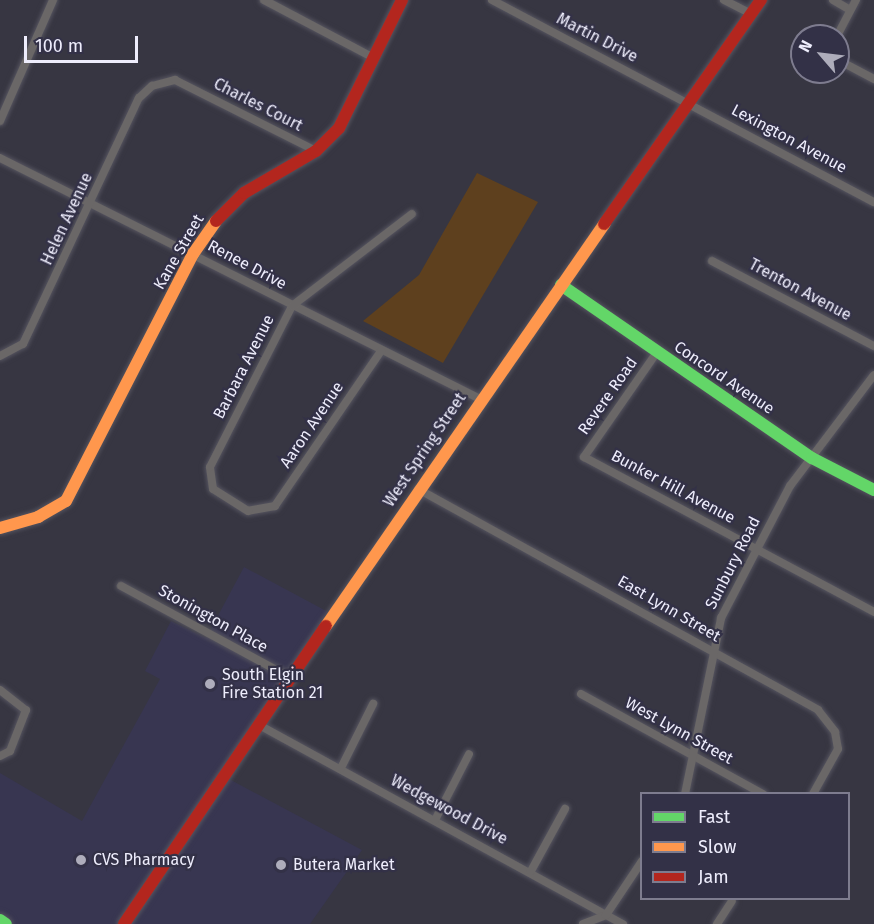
<!DOCTYPE html>
<style>
body{margin:0}
#map{position:relative;width:874px;height:924px;overflow:hidden;background:#373642;font-family:"Fira Sans",sans-serif}
div>[style]{position:absolute}
.built>*{inset:0;background:#383651}
.green>*{inset:0;background:#5e401e}
.roads{filter:drop-shadow(0 0 2px #55545f) drop-shadow(0 0 2px #55545f)}
.street>*{height:8px;margin:-4px;padding:0 4px;transform-origin:4px;border-radius:4px;background:#6a6767}
.fast>*{height:12px;margin:-6px;padding:0 6px;transform-origin:6px;border-radius:6px;background:#63d668}
.slow>*{height:12px;margin:-6px;padding:0 6px;transform-origin:6px;border-radius:6px;background:#ff974d}
.jam>*{height:12px;margin:-6px;padding:0 6px;transform-origin:6px;border-radius:6px;background:#b3261e}
.dots>*{width:16px;height:16px;translate:-50% -50%;box-sizing:border-box;border:3px solid #333147;border-radius:50%}
span{translate:-50% -50%;white-space:nowrap;text-align:center;line-height:1.15;-webkit-text-stroke:4.5px #333147;paint-order:stroke}
.street-label{font-size:16px;color:#eeedfc}
.poi-label{font-size:16px;color:#eeedfc}
.left{translate:0 -50%;text-align:left}
.legend{position:absolute;left:640px;top:792px;width:210px;height:108px;box-sizing:border-box;background:#333147;border:2px solid #7e7c8f;margin:0;padding:8px 10px;list-style:none;font-size:18px;color:#eeedfc}
.legend li{display:flex;align-items:center;gap:12px;height:30px}
.legend b{width:30px;border:2px solid #7e7c8f}
.north{position:absolute;left:790px;top:24px;width:60px;height:60px;box-sizing:border-box;background:#333147;border:2px solid #7e7c8f;border-radius:50%;rotate:298deg;font-size:16px;font-weight:700;line-height:24px;text-align:center;color:#eeedfc}
.north::after{content:'';display:block;margin:auto;width:21px;height:27px;background:#aeadbb;clip-path:polygon(50% 0,100% 100%,50% 72%,0 100%)}
.scale{position:absolute;left:24px;top:36px;width:114px;height:27px;box-sizing:border-box;border:3px solid #eeedfc;border-top:0;padding-left:8px;font-size:18px;line-height:21px;white-space:nowrap;color:#eeedfc;-webkit-text-stroke:4px #333147;paint-order:stroke}
</style>
<div id="map">
<div class="built">
<div style="clip-path:polygon(244px 567px,330px 613px,121px 924px,11px 924px,0 917px,0 773px,82px 821px,160px 679px,145px 671px,171px 621px,206px 638px)"></div>
<div style="clip-path:polygon(229px 779px,362px 850px,310px 924px,129px 924px)"></div>
</div>
<div class="green">
<div style="clip-path:polygon(477px 173px,538px 202px,443px 363px,363px 321px,419px 275px)"></div>
</div>
<div class="roads">
<div class="street">
<div style="left:264px;top:0;width:124px;rotate:27.8deg"></div>
<div style="left:492px;top:0;width:432px;rotate:27.9deg"></div>
<div style="left:724px;top:0;width:30px;rotate:27deg"></div>
<div style="left:833px;top:0;width:20px;rotate:30deg"></div>
<div style="left:837px;top:36px;width:41px;rotate:-62.2deg"></div>
<div style="left:838px;top:60px;width:41px;rotate:27.8deg"></div>
<div style="left:0;top:121px;width:132px;rotate:-66.3deg"></div>
<div style="left:0;top:158px;width:537px;rotate:26.66deg"></div>
<div style="left:712px;top:261px;width:183px;rotate:27.7deg"></div>
<div style="left:381px;top:351px;width:188px;rotate:124.4deg"></div>
<div style="left:275px;top:506px;width:27px;rotate:170deg"></div>
<div style="left:248px;top:511px;width:41px;rotate:-147.8deg"></div>
<div style="left:213px;top:489px;width:22px;rotate:-98deg"></div>
<div style="left:210px;top:467px;width:181px;rotate:-63deg"></div>
<div style="left:292px;top:306px;width:151px;rotate:-37.5deg"></div>
<div style="left:657px;top:352px;width:128px;rotate:124.8deg"></div>
<div style="left:584px;top:457px;width:329px;rotate:28.1deg"></div>
<div style="left:0;top:356px;width:26px;rotate:-28deg"></div>
<div style="left:23px;top:344px;width:272px;rotate:-64.8deg"></div>
<div style="left:139px;top:98px;width:18px;rotate:-43deg"></div>
<div style="left:152px;top:86px;width:24px;rotate:-15deg"></div>
<div style="left:175px;top:80px;width:158px;rotate:26.7deg"></div>
<div style="left:418px;top:489px;width:457px;rotate:28.9deg"></div>
<div style="left:818px;top:710px;width:28px;rotate:52deg"></div>
<div style="left:835px;top:732px;width:17px;rotate:80deg"></div>
<div style="left:838px;top:749px;width:51px;rotate:119.1deg"></div>
<div style="left:121px;top:586px;width:193px;rotate:28.4deg"></div>
<div style="left:0;top:690px;width:33px;rotate:38deg"></div>
<div style="left:26px;top:710px;width:44px;rotate:111.3deg"></div>
<div style="left:10px;top:751px;width:11px;rotate:153deg"></div>
<div style="left:581px;top:694px;width:208px;rotate:28.8deg"></div>
<div style="left:259px;top:725px;width:415px;rotate:28.7deg"></div>
<div style="left:341px;top:768px;width:72px;rotate:-63.4deg"></div>
<div style="left:685px;top:794px;width:180px;rotate:-78.4deg"></div>
<div style="left:721px;top:618px;width:149px;rotate:-62.4deg"></div>
<div style="left:790px;top:486px;width:139px;rotate:-52.9deg"></div>
<div style="left:435px;top:820px;width:74px;rotate:-62.7deg"></div>
<div style="left:531px;top:871px;width:71px;rotate:-61.3deg"></div>
<div style="left:583px;top:924px;width:25px;rotate:-21deg"></div>
<div style="left:606px;top:915px;width:65px;rotate:-56.3deg"></div>
<div style="left:717px;top:924px;width:27px;rotate:-57deg"></div>
</div>
<div class="fast">
<div style="left:561px;top:285px;width:305px;rotate:34.6deg"></div>
<div style="left:812px;top:458px;width:70px;rotate:27.3deg"></div>
<div style="left:0;top:920px;width:7px;rotate:34deg"></div>
</div>
<div class="slow">
<div style="left:0;top:528px;width:40px;rotate:-16deg"></div>
<div style="left:38px;top:517px;width:32px;rotate:-30deg"></div>
<div style="left:66px;top:501px;width:278px;rotate:-62.8deg"></div>
<div style="left:193px;top:254px;width:40px;rotate:-55.1deg"></div>
<div style="left:326px;top:626px;width:489px;rotate:-55.3deg"></div>
</div>
<div class="jam">
<div style="left:216px;top:221px;width:40px;rotate:-45deg"></div>
<div style="left:244px;top:193px;width:83px;rotate:-30.3deg"></div>
<div style="left:316px;top:151px;width:33px;rotate:-45deg"></div>
<div style="left:339px;top:128px;width:143px;rotate:-63.8deg"></div>
<div style="left:604px;top:224px;width:274px;rotate:-55deg"></div>
<div style="left:124px;top:924px;width:360px;rotate:-55.9deg"></div>
</div>
</div>
<div class="dots">
<div style="left:210px;top:684px;background:#aeadbb"></div>
<div style="left:81px;top:860px;background:#aeadbb"></div>
<div style="left:281px;top:865px;background:#aeadbb"></div>
</div>
<div class="street-label">
<span style="left:597px;top:38px;rotate:27deg">Martin Drive</span>
<span style="left:258px;top:105px;rotate:27deg">Charles Court</span>
<span style="left:789px;top:139px;rotate:28deg">Lexington Avenue</span>
<span style="left:67px;top:219px;rotate:-65deg">Helen Avenue</span>
<span style="left:179px;top:252px;rotate:-60deg">Kane Street</span>
<span style="left:247px;top:265px;rotate:28deg">Renee Drive</span>
<span style="left:800px;top:290px;rotate:28deg">Trenton Avenue</span>
<span style="left:244px;top:367px;rotate:-63deg">Barbara Avenue</span>
<span style="left:724px;top:378px;rotate:34deg">Concord Avenue</span>
<span style="left:608px;top:396px;rotate:-55deg">Revere Road</span>
<span style="left:312px;top:425px;rotate:-56deg">Aaron Avenue</span>
<span style="left:425px;top:450px;rotate:-56deg">West Spring Street</span>
<span style="left:673px;top:487px;rotate:28deg">Bunker Hill Avenue</span>
<span style="left:733px;top:563px;rotate:-63deg">Sunbury Road</span>
<span style="left:669px;top:609px;rotate:30deg">East Lynn Street</span>
<span style="left:213px;top:619px;rotate:29deg">Stonington Place</span>
<span style="left:679px;top:731px;rotate:29deg">West Lynn Street</span>
<span style="left:449px;top:810px;rotate:28deg">Wedgewood Drive</span>
</div>
<div class="poi-label">
<span class="left" style="left:222px;top:684px">South Elgin<br>Fire Station 21</span>
<span class="left" style="left:93px;top:860px">CVS Pharmacy</span>
<span class="left" style="left:293px;top:865px">Butera Market</span>
</div>
<ul class="legend">
<li><b style="height:8px;background:#63d668"></b>Fast</li>
<li><b style="height:8px;background:#ff974d"></b>Slow</li>
<li><b style="height:8px;background:#b3261e"></b>Jam</li>
</ul>
<div class="north">N</div>
<div class="scale">100 m</div>
</div>
